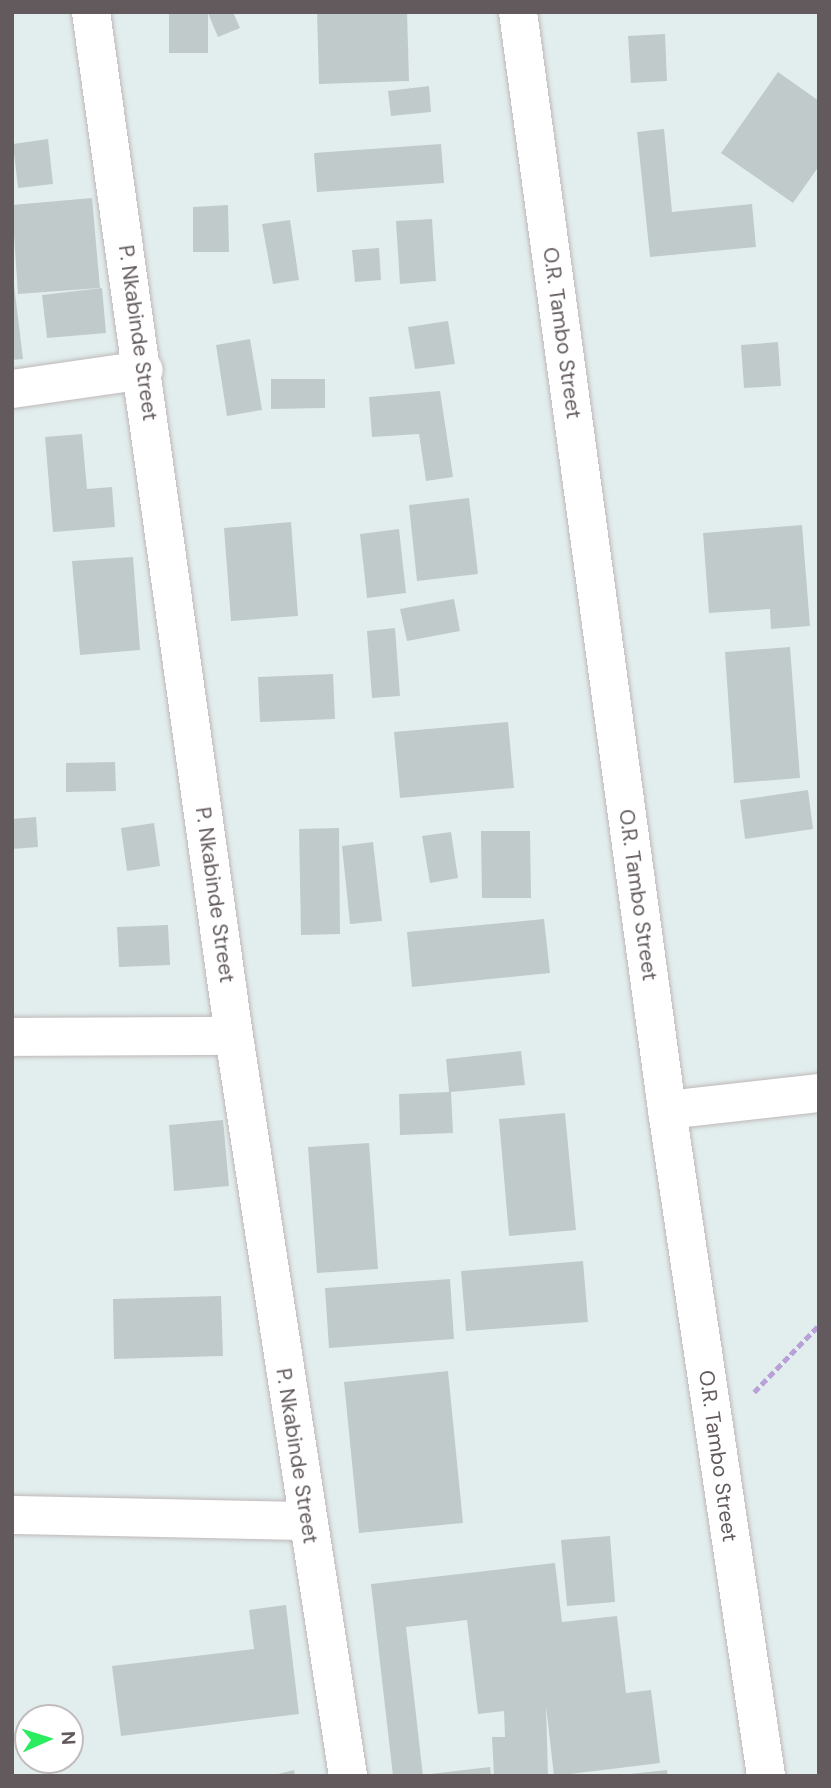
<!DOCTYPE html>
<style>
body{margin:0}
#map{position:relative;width:831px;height:1788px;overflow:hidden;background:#e2eeed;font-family:"DM Sans",sans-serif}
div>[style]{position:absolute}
.building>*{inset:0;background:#c1caca}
.path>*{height:4.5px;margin-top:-2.25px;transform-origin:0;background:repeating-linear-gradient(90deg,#baa0d8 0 7px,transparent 0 10.5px)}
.roads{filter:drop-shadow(0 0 2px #bfb7b9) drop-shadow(0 0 2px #bfb7b9)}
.minor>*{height:38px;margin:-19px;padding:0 19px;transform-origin:19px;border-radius:19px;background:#fff}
span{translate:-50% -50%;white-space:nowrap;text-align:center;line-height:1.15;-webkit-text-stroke:6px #fff;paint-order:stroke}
.street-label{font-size:21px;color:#635a5d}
.frame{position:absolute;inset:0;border:14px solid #635a5d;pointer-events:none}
.north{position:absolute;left:14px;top:1704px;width:70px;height:70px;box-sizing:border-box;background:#fff;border:2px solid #c1bdbe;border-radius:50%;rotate:87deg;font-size:19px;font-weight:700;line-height:28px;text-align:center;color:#635a5d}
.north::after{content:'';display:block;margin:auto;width:24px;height:32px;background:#29ec5f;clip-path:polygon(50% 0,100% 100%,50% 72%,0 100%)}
</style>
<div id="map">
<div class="building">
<div style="clip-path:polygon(169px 12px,233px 12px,240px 28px,218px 37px,208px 13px,208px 53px,169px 53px)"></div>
<div style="clip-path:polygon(317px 12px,407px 12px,409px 81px,319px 84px)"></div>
<div style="clip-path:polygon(665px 34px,667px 81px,631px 83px,628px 36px)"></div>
<div style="clip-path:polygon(778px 72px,819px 101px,819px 166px,793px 203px,721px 153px)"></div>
<div style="clip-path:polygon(429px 86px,431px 112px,391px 116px,388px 91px)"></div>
<div style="clip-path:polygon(664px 129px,672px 212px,752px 204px,756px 247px,650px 257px,637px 132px)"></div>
<div style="clip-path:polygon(48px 139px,53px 184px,18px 188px,13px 144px)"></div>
<div style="clip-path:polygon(441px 144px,444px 183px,317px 192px,314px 153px)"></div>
<div style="clip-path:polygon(92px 198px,100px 288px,18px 294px,12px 205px)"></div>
<div style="clip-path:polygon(228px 205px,229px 252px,193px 252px,193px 207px)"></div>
<div style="clip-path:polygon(432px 219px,436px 281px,400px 284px,396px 221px)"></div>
<div style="clip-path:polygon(290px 220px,299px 280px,273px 284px,262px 224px)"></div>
<div style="clip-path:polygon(379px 248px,381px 280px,355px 282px,352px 250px)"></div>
<div style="clip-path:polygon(12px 268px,23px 359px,12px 360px)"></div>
<div style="clip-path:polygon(102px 288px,106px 333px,47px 338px,42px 295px)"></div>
<div style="clip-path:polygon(448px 321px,455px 364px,415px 369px,408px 327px)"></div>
<div style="clip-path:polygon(250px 339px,262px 410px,227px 416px,216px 345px)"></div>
<div style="clip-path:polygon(778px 342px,781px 386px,744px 388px,741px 345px)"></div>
<div style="clip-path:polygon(271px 379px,325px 379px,325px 408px,271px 409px)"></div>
<div style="clip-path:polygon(440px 391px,453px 477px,426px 481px,419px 434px,372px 437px,369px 397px)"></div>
<div style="clip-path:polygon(82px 434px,87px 489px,112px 487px,115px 527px,53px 532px,45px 437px)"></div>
<div style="clip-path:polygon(469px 498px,478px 574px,417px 581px,409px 505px)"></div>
<div style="clip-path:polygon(291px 522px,298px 616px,231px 621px,224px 528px)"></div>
<div style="clip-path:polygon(802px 525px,810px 626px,771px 629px,770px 609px,709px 613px,703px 533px)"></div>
<div style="clip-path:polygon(399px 529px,406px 593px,367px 598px,360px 534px)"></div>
<div style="clip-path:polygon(133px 557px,140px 650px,80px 655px,72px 561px)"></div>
<div style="clip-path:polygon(454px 599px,460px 631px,407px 641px,400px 609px)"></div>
<div style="clip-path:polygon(395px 628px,400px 696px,372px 698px,367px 631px)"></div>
<div style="clip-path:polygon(790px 647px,800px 778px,734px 783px,725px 652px)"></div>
<div style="clip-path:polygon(333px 674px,335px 719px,260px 722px,258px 677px)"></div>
<div style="clip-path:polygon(508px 722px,514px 788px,400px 798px,394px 732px)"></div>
<div style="clip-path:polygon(115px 762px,116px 791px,66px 792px,66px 763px)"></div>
<div style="clip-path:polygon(808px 790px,813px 829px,745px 839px,740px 800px)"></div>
<div style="clip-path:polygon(36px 817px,38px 847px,12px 849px,12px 819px)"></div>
<div style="clip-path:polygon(154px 823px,160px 866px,127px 871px,121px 828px)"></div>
<div style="clip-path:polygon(339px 828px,340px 934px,301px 935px,299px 829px)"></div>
<div style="clip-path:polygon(481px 831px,530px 831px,531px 898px,482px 898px)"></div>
<div style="clip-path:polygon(451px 832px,458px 878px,430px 883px,422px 836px)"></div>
<div style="clip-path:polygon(373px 842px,382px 921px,350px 924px,342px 846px)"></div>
<div style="clip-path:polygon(544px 919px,550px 973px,412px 987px,407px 932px)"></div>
<div style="clip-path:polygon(168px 925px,170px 965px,119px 967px,117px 927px)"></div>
<div style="clip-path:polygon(521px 1051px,525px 1085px,451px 1092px,453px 1133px,400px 1135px,399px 1094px,449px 1092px,446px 1059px)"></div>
<div style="clip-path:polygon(565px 1113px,576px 1230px,509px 1236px,499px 1119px)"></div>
<div style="clip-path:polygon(223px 1120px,229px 1186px,174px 1191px,169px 1125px)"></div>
<div style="clip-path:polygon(369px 1143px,378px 1269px,317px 1273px,308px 1147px)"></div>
<div style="clip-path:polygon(583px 1261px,588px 1322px,466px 1331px,461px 1271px)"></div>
<div style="clip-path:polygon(450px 1279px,454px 1339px,329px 1348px,325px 1288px)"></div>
<div style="clip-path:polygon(221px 1296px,223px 1356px,114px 1359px,113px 1299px)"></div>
<div style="clip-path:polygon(448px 1371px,463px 1523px,359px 1533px,344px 1382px)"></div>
<div style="clip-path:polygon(610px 1536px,615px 1602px,567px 1606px,561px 1540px)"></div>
<div style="clip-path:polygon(555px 1563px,562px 1622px,617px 1616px,626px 1693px,651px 1690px,660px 1763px,554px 1776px,546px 1706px,548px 1776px,494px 1776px,492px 1737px,505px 1737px,504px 1711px,478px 1714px,467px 1620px,406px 1627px,423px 1776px,393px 1776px,371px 1584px)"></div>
<div style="clip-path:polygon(286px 1605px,299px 1714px,121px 1736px,112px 1666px,254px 1649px,249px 1610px)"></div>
<div style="clip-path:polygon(490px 1767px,491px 1776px,430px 1776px,430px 1774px)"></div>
<div style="clip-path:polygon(294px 1770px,295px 1776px,274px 1776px,274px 1775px)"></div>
<div style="clip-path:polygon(667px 1770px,668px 1776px,630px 1776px,630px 1774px)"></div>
</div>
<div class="path">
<div style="left:754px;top:1392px;width:93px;rotate:-45.9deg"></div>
</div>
<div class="roads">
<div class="minor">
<div style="left:91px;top:12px;width:1034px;rotate:82.05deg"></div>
<div style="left:234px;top:1036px;width:749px;rotate:81.24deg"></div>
<div style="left:518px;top:12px;width:1108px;rotate:82.27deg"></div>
<div style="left:667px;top:1110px;width:673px;rotate:81.54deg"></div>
<div style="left:12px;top:389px;width:133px;rotate:-8.2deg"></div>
<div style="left:12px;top:1037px;width:222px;rotate:-0.3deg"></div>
<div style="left:667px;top:1110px;width:153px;rotate:-6.4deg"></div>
<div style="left:12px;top:1515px;width:295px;rotate:1.2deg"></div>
</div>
</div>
<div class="street-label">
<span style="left:138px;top:333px;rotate:82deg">P. Nkabinde Street</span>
<span style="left:562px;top:333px;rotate:82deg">O.R. Tambo Street</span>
<span style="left:215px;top:895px;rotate:82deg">P. Nkabinde Street</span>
<span style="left:638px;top:895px;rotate:82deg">O.R. Tambo Street</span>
<span style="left:297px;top:1456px;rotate:81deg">P. Nkabinde Street</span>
<span style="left:718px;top:1456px;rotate:82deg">O.R. Tambo Street</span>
</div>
<div class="frame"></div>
<div class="north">N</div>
</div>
